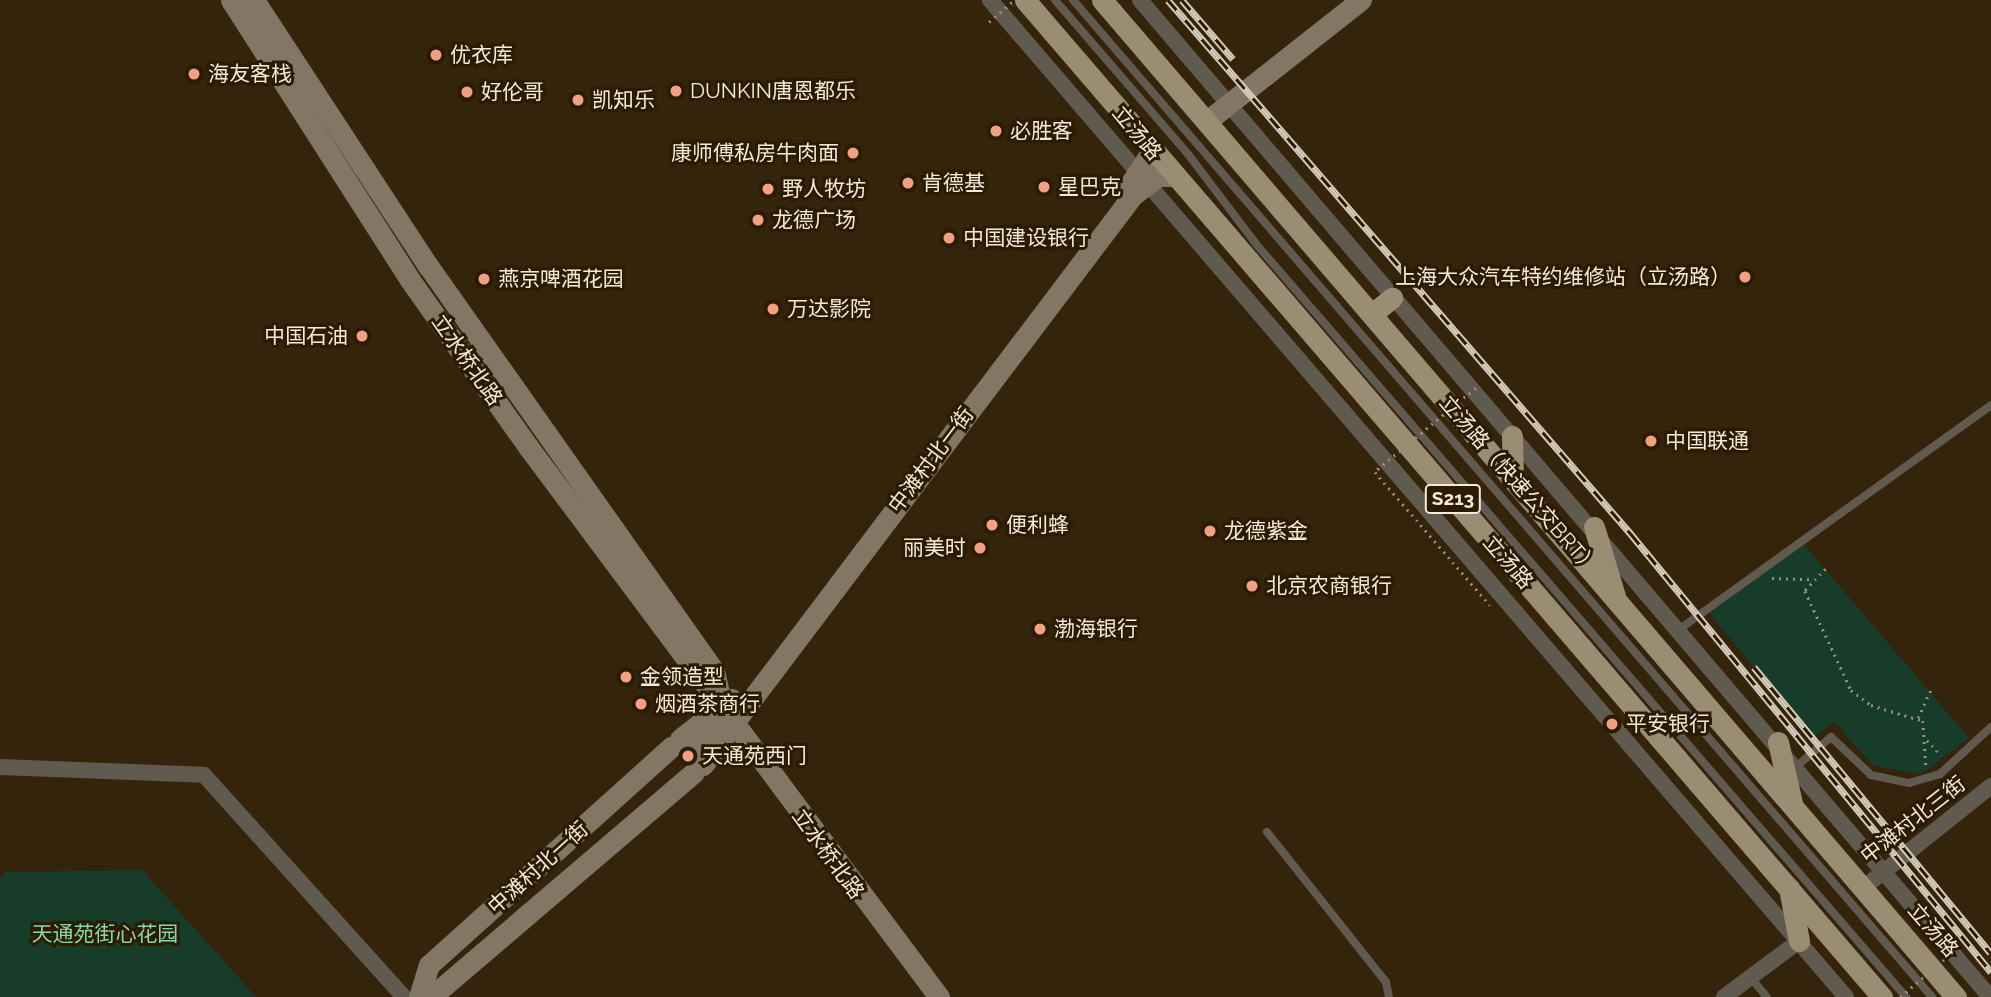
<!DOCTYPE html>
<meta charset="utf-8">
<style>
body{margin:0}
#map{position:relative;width:1991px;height:997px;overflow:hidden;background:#35240c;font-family:Raleway,"Noto Sans SC",sans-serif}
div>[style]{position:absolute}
.green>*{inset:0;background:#173d2a}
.path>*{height:2.5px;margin-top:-1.25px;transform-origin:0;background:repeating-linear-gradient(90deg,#9b8d7a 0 2px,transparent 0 7px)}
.lane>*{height:8px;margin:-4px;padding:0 4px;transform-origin:4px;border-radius:4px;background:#615b4f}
.street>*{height:16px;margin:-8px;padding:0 8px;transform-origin:8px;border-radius:8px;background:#615b4f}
.secondary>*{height:21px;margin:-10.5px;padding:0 10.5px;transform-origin:10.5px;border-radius:10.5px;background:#817764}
.primary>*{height:21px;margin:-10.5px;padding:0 10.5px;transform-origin:10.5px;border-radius:10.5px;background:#9a8d74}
.rail>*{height:7px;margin-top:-3.5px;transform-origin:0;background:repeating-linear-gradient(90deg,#2b1b03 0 13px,#d5c9ba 0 26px);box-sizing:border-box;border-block:2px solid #d5c9ba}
.path-bridge>*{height:2.5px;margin-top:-1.25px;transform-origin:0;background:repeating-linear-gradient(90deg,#9b8d7a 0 2px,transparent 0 7px)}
.dots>*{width:19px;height:19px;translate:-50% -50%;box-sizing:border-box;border:4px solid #2b1b03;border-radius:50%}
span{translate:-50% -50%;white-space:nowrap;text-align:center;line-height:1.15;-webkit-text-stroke:6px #2b1b03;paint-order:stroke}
.shield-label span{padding:2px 5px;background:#2b1b03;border:2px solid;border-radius:5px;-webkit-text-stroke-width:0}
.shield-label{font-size:19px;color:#f4e9db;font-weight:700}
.poi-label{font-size:21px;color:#f4e9db}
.left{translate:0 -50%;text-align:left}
.right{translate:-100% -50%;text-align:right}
.street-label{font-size:21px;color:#f4e9db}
.park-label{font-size:21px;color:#86d7ac}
</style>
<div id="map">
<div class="green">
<div style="clip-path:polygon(1801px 541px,1969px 738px,1921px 774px,1874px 766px,1834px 722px,1813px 738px,1705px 608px)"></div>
<div style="clip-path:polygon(142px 870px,256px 997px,0 997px,0 879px,6px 872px)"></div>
</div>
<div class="path">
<div style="left:1826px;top:569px;width:30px;rotate:134deg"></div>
<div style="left:1805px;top:591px;width:109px;rotate:65.1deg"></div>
<div style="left:1851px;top:690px;width:25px;rotate:37deg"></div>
<div style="left:1871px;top:705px;width:54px;rotate:17.1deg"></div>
<div style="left:1923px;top:721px;width:45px;rotate:86.2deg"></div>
<div style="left:1772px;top:578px;width:38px;rotate:2deg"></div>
<div style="left:1918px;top:718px;width:32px;rotate:-66deg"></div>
<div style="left:1927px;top:740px;width:21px;rotate:47deg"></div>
<div style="left:1939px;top:786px;width:17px;rotate:50deg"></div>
</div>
<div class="lane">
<div style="left:1055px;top:0;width:203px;rotate:49.2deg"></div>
<div style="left:1188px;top:154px;width:113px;rotate:52.9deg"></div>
<div style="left:1256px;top:244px;width:995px;rotate:49.2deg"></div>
<div style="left:1073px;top:0;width:1316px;rotate:49.25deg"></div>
<div style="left:1681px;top:628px;width:382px;rotate:-35.7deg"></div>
<div style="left:1797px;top:766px;width:45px;rotate:-40.5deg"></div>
<div style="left:1831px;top:737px;width:55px;rotate:43.5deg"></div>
<div style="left:1871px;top:775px;width:39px;rotate:12deg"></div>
<div style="left:1909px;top:783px;width:32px;rotate:-16deg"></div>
<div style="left:1940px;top:774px;width:69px;rotate:-42.7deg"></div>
<div style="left:1267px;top:832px;width:191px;rotate:51.6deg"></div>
<div style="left:1386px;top:982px;width:15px;rotate:79deg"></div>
<div style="left:1750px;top:977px;width:26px;rotate:50deg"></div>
</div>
<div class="street">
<div style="left:990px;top:0;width:1314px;rotate:49.35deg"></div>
<div style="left:1140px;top:0;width:1310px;rotate:49.55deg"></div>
<div style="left:0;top:767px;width:204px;rotate:2.2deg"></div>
<div style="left:204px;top:775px;width:299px;rotate:48deg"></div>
<div style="left:1862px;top:889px;width:165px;rotate:-38.6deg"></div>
<div style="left:1724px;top:997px;width:94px;rotate:-36.7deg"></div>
</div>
<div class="secondary">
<div style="left:231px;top:0;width:332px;rotate:57.4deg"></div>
<div style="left:410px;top:280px;width:206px;rotate:54.7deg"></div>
<div style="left:529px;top:448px;width:685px;rotate:53.25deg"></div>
<div style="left:254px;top:0;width:319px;rotate:56.8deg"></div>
<div style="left:429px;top:267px;width:494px;rotate:54.8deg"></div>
<div style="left:714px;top:671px;width:35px;rotate:77deg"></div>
<div style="left:1207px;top:121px;width:196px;rotate:-38.2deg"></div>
<div style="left:1126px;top:190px;width:47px;rotate:-56.3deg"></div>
<div style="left:680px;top:739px;width:65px;rotate:-38.1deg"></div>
<div style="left:692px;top:752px;width:50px;rotate:-34.3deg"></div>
<div style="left:733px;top:724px;width:663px;rotate:-52.91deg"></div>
<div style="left:1133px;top:195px;width:31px;rotate:-37deg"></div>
<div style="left:1158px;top:176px;width:15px"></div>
<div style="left:703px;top:765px;width:45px;rotate:-53.1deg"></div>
<div style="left:419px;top:997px;width:34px;rotate:-73deg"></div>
<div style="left:429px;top:965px;width:326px;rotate:-42deg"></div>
<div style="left:431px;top:997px;width:346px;rotate:-40.5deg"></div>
</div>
<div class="primary">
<div style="left:1025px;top:0;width:1315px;rotate:49.32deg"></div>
<div style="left:1102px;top:0;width:1313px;rotate:49.42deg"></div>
<div style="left:1372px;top:314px;width:26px;rotate:-39deg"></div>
<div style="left:1512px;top:436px;width:43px;rotate:88.7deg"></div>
<div style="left:1594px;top:527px;width:72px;rotate:73.1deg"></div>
<div style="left:1778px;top:742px;width:63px;rotate:77.1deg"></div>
<div style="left:1789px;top:888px;width:54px;rotate:79.3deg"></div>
</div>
<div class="rail">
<div style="left:1168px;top:0;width:707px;rotate:49.07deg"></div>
<div style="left:1631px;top:534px;width:567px;rotate:50.58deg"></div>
<div style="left:1182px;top:0;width:78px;rotate:49.2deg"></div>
<div style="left:1754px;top:667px;width:371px;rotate:50.4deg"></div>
</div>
<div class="path-bridge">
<div style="left:989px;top:22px;width:33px;rotate:-41deg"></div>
<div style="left:1476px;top:388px;width:131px;rotate:140.3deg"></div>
<div style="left:1375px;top:472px;width:176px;rotate:49.2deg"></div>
<div style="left:1900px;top:997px;width:80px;rotate:-40.4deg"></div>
</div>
<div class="dots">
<div style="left:436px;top:55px;background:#f3a081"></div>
<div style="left:194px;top:74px;background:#f3a081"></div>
<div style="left:676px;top:91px;background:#f3a081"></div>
<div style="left:467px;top:92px;background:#f3a081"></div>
<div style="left:578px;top:100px;background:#f3a081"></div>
<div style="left:996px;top:131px;background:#f3a081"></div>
<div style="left:853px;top:153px;background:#f3a081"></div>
<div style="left:908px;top:183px;background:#f3a081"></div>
<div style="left:1044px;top:187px;background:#f3a081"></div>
<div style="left:768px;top:189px;background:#f3a081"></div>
<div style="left:758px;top:220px;background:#f3a081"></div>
<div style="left:949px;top:238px;background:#f3a081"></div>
<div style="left:1745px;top:277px;background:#f3a081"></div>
<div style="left:484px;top:279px;background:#f3a081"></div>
<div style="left:773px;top:309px;background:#f3a081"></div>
<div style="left:362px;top:336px;background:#f3a081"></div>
<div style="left:1651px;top:441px;background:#f3a081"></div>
<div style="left:992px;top:525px;background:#f3a081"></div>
<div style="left:1210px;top:531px;background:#f3a081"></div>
<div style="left:980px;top:548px;background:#f3a081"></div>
<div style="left:1252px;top:586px;background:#f3a081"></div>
<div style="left:1040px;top:629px;background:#f3a081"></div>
<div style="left:626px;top:677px;background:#f3a081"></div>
<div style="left:641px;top:704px;background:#f3a081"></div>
<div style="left:1612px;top:724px;background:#f3a081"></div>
<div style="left:688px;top:756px;background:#f3a081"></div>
</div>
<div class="shield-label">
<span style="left:1453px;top:499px">S213</span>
</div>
<div class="poi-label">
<span class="left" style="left:450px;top:55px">优衣库</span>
<span class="left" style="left:208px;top:74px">海友客栈</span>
<span class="left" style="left:690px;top:91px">DUNKIN唐恩都乐</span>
<span class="left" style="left:481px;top:92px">好伦哥</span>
<span class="left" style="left:592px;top:100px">凯知乐</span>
<span class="left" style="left:1010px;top:131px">必胜客</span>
<span class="right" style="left:839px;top:153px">康师傅私房牛肉面</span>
<span class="left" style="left:922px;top:183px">肯德基</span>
<span class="left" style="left:1058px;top:187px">星巴克</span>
<span class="left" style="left:782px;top:189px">野人牧坊</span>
<span class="left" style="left:772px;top:220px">龙德广场</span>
<span class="left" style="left:963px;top:238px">中国建设银行</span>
<span class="right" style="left:1731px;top:277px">上海大众汽车特约维修站（立汤路）</span>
<span class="left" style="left:498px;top:279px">燕京啤酒花园</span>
<span class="left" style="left:787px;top:309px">万达影院</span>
<span class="right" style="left:348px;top:336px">中国石油</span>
<span class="left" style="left:1665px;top:441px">中国联通</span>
<span class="left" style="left:1006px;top:525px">便利蜂</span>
<span class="left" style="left:1224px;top:531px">龙德紫金</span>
<span class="right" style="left:966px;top:548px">丽美时</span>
<span class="left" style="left:1266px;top:586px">北京农商银行</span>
<span class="left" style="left:1054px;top:629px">渤海银行</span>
<span class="left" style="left:640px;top:677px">金领造型</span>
<span class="left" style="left:655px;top:704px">烟酒茶商行</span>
<span class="left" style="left:1626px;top:724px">平安银行</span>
<span class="left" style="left:702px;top:756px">天通苑西门</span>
</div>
<div class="street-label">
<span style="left:1137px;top:133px;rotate:50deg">立汤路</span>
<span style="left:467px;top:360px;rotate:55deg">立水桥北路</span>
<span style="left:931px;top:460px;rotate:-53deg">中滩村北一街</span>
<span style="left:1519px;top:485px;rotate:49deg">立汤路（快速公交BRT）</span>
<span style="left:1508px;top:562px;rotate:49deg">立汤路</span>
<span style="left:1913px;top:820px;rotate:-38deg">中滩村北三街</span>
<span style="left:828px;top:854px;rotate:54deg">立水桥北路</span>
<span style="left:538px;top:868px;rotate:-42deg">中滩村北一街</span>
<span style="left:1933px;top:930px;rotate:49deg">立汤路</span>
</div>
<div class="park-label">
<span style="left:105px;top:934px">天通苑街心花园</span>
</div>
</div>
